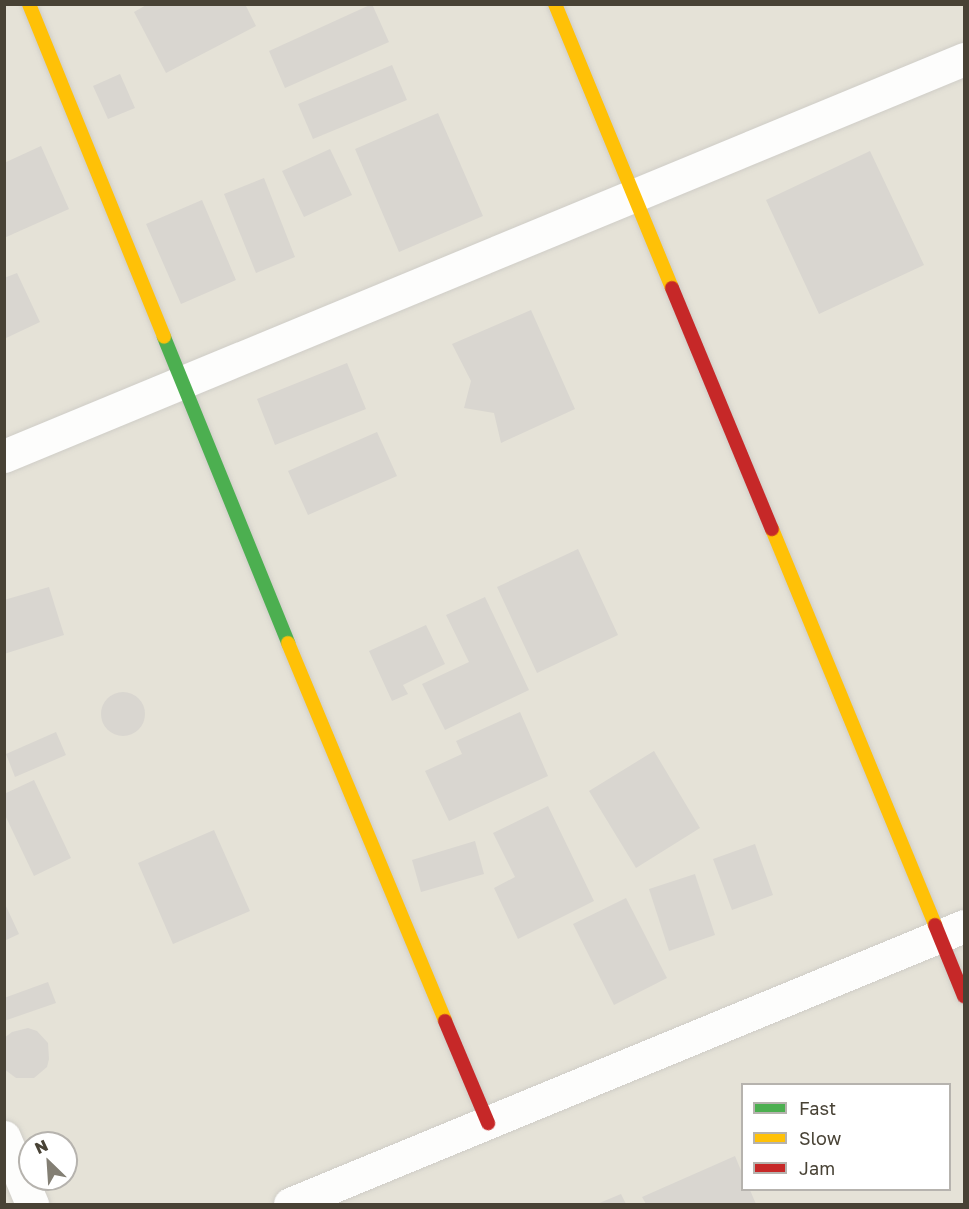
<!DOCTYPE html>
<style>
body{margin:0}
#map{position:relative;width:969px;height:1209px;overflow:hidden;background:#f0efea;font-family:"Golos Text",sans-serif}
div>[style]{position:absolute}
.residential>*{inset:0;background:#e5e2d7}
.building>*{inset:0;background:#d9d6d0}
.round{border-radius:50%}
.roads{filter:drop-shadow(0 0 2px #cfcdc7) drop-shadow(0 0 2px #cfcdc7)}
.street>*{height:33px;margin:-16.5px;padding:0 16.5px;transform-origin:16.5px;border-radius:16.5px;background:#fdfdfc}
.fast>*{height:14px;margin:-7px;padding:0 7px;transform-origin:7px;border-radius:7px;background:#4caf50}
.slow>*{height:14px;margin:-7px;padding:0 7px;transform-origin:7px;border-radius:7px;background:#ffc107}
.jam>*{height:14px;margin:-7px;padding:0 7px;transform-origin:7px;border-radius:7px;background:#c62828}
span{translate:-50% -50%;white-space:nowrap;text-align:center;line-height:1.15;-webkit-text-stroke:5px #fff;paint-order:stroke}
.frame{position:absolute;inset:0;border:6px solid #484235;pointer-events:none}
.legend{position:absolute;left:741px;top:1083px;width:210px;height:108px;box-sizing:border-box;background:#fff;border:2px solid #b6b3ae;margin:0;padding:8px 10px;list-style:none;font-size:18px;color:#484235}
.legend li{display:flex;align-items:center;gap:12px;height:30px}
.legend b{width:30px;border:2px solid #b6b3ae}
.north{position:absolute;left:18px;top:1131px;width:60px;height:60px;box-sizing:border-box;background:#fff;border:2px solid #b6b3ae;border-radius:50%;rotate:335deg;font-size:16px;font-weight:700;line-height:24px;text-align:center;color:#484235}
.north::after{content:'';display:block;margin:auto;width:21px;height:27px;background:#837f74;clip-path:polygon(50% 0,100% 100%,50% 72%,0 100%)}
</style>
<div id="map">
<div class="residential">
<div style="clip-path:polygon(evenodd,5px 5px,964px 5px,964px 1204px,5px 1204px,5px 5px,742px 1084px,950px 1084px,950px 1190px,742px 1190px,742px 1084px,5px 5px,30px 1143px,66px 1143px,66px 1179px,30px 1179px,30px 1143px)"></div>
</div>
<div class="building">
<div style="clip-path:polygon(148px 4px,245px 4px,256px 26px,166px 73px,134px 12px)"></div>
<div style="clip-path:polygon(372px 4px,389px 42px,285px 88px,269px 51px)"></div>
<div style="clip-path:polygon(392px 65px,407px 100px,313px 139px,298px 104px)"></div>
<div style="clip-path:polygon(120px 74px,135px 108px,108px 119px,93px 86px)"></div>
<div style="clip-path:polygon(438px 113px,483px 216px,399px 252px,355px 149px)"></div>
<div style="clip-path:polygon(41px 146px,69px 209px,4px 238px,4px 163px)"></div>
<div style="clip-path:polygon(330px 149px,352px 195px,304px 217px,282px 171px)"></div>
<div style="clip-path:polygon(870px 151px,924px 265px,819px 314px,766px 200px)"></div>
<div style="clip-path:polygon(264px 178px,295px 257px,256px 273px,224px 194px)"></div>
<div style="clip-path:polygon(202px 200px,236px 280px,181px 304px,146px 224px)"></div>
<div style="clip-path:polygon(17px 273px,40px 322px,4px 339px,4px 278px)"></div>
<div style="clip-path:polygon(531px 310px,575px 409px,501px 443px,494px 413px,464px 408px,471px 381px,452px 344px)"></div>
<div style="clip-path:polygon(347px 363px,366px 409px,275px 445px,257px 399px)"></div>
<div style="clip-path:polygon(377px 432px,397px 476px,308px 515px,288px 471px)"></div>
<div style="clip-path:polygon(578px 549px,618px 635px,537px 673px,497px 587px)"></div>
<div style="clip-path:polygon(49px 587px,64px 635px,4px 654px,4px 600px)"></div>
<div style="clip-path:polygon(485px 597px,529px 690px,445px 730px,422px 684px,469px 662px,446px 615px)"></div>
<div style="clip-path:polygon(426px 625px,445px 664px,403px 685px,408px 694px,392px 701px,369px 651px)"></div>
<div class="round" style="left:101px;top:692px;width:44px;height:44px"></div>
<div style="clip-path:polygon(520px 712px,548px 776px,449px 821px,425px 771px,462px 754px,456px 741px)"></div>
<div style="clip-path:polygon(56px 732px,66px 755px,15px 777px,6px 754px)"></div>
<div style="clip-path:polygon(654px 751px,700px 828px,636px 868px,589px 791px)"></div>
<div style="clip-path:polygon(34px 780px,71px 858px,34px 876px,4px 813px,4px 794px)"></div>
<div style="clip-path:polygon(548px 806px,594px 901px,518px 939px,494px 888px,515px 877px,493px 833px)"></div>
<div style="clip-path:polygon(214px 830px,250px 911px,173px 944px,138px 863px)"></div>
<div style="clip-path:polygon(475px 841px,484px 874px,421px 892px,412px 860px)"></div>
<div style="clip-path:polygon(755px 844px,773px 895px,732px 910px,713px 859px)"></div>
<div style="clip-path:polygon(695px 874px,715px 935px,669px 951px,649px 889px)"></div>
<div style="clip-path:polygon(626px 898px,667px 978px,614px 1005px,573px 924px)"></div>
<div style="clip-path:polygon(4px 902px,19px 934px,4px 941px)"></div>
<div style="clip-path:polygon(48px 982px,56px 1003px,4px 1021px,4px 998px)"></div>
<div style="clip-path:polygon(28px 1028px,37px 1031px,48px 1043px,49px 1059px,47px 1067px,34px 1078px,16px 1078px,4px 1069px,4px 1038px,12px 1032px)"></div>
<div style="clip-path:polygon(735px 1156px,742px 1173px,742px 1190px,750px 1190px,756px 1204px,646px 1204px,642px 1197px)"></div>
<div style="clip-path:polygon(621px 1194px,626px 1204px,597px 1204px)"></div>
</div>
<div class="roads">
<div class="street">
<div style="left:4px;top:456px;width:1039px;rotate:-22.47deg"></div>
<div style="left:4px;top:1137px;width:73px;rotate:67.3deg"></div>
<div style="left:290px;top:1204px;width:729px;rotate:-22.41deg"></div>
</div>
<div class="fast">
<div style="left:164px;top:337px;width:330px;rotate:67.9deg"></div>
</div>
<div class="slow">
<div style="left:29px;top:4px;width:359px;rotate:67.9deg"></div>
<div style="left:555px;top:4px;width:307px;rotate:67.6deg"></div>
<div style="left:772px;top:529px;width:428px;rotate:67.6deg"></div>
<div style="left:288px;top:643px;width:409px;rotate:67.4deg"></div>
</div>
<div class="jam">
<div style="left:672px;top:288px;width:261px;rotate:67.5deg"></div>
<div style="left:935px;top:925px;width:77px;rotate:67.8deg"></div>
<div style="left:445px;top:1021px;width:111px;rotate:67.1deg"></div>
</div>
</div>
<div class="frame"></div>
<ul class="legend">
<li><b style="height:8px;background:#4caf50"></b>Fast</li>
<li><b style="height:8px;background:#ffc107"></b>Slow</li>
<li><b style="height:8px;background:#c62828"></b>Jam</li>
</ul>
<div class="north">N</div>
</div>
